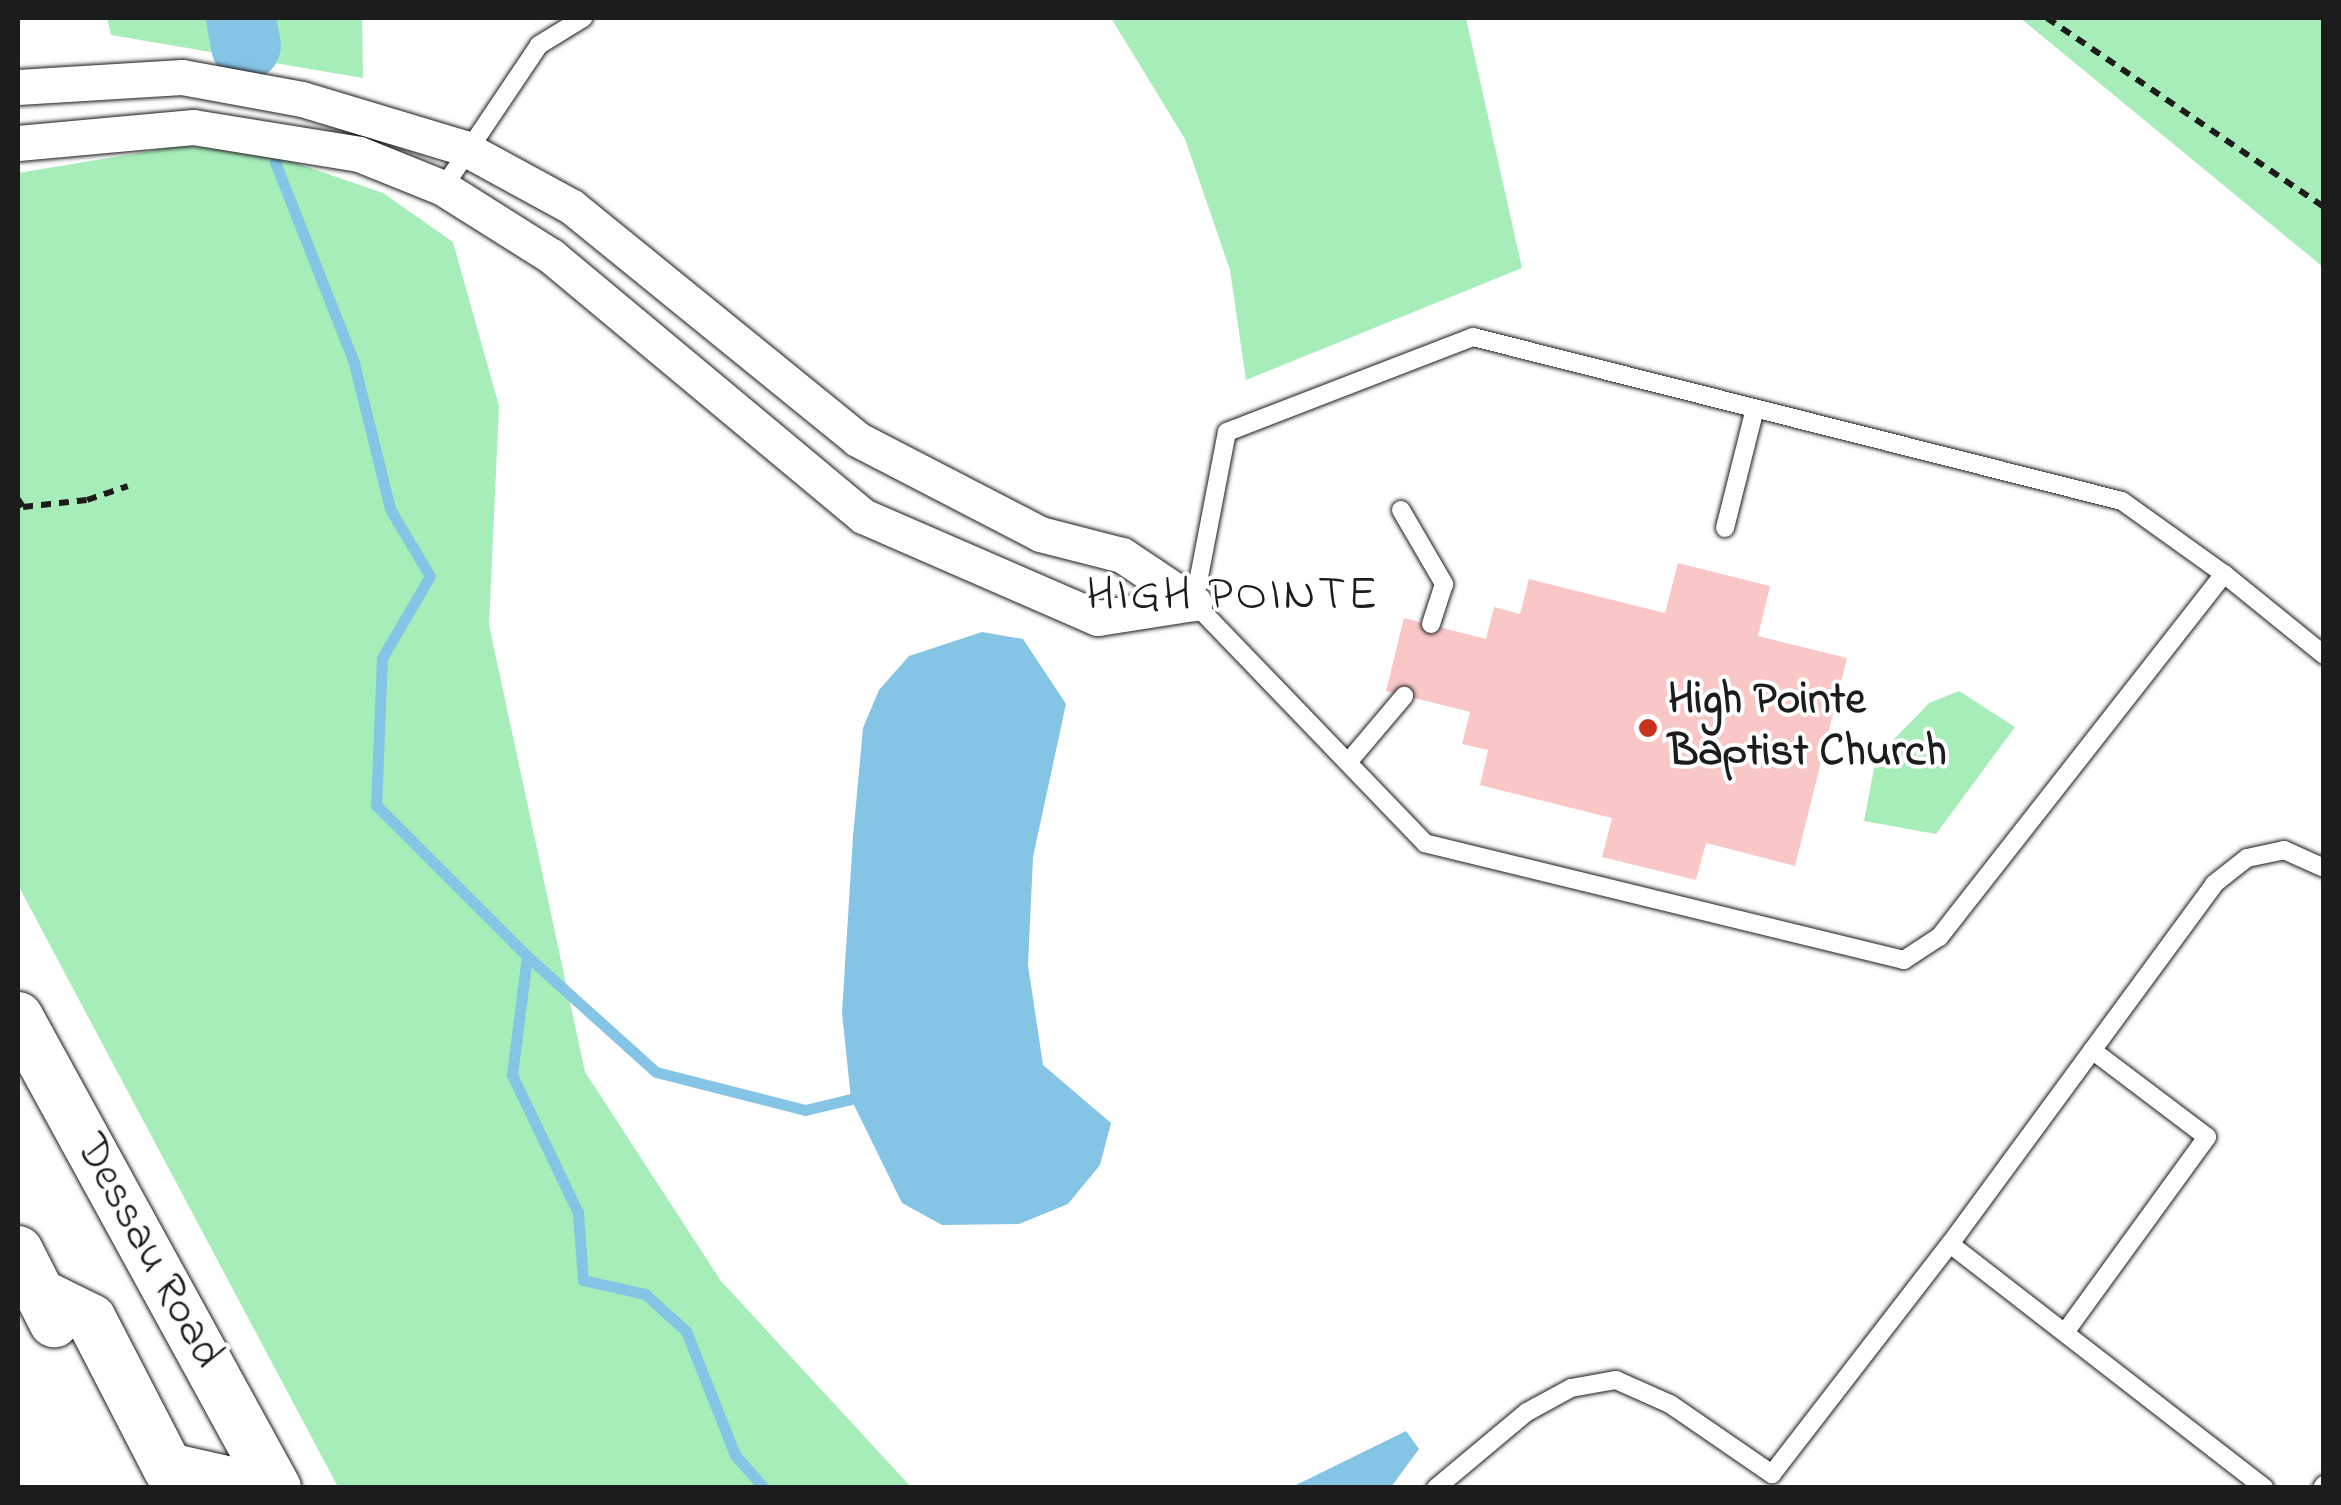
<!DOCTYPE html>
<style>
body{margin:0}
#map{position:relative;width:2341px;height:1505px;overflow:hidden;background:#fff;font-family:"Indie Flower",sans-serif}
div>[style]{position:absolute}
.green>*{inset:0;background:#a7edb9}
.water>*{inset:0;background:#84c4e4}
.stream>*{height:11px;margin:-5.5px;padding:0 5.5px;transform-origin:5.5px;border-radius:5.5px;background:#84c4e4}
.river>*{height:70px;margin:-35px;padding:0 35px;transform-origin:35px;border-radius:35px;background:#84c4e4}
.building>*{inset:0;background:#f9c8c6}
.path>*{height:6px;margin-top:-3px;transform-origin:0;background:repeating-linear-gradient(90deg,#1c1c1c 0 10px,transparent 0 18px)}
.roads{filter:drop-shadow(0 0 2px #1c1c1c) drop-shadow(0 0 2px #1c1c1c)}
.service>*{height:18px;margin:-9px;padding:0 9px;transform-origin:9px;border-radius:9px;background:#fff}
.minor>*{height:35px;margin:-17.5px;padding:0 17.5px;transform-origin:17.5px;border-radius:17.5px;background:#fff}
.secondary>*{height:50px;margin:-25px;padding:0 25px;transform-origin:25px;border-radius:25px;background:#fff}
.dots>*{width:28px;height:28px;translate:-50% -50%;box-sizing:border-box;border:5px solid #fff;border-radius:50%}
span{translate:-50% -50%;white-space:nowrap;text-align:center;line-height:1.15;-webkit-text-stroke:8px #fff;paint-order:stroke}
.poi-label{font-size:45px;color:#1c1c1c;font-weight:700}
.left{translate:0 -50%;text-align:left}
.street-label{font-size:45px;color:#1c1c1c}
.neighbourhood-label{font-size:48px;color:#1c1c1c;letter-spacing:2.5px}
.frame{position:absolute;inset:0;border:20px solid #1c1c1c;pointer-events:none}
</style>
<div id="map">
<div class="green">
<div style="clip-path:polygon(107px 18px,362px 18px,363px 78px,111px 35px)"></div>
<div style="clip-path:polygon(1111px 18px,1466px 18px,1522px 268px,1246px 380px,1230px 270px,1185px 139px)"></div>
<div style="clip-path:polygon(2020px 18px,2323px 18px,2323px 267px)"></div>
<div style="clip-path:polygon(181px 146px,264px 152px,383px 193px,453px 242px,499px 406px,489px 625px,585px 1072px,721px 1281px,911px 1487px,338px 1487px,18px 885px,18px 173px)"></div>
<div style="clip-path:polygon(1959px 691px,2015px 727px,1936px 834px,1864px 821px,1876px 758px,1929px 703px)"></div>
</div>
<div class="water">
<div style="clip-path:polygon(982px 632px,1023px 639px,1066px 704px,1033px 857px,1028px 965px,1043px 1065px,1111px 1123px,1100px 1165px,1068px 1204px,1019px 1224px,942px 1225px,902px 1203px,851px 1099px,842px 1013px,853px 837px,863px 728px,879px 690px,909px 656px)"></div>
<div style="clip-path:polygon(1406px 1431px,1419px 1449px,1391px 1487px,1292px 1487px)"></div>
</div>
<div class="stream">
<div style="left:275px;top:162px;width:216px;rotate:68.5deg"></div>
<div style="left:354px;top:363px;width:150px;rotate:76.1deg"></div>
<div style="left:390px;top:509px;width:78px;rotate:59.2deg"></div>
<div style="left:430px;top:576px;width:95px;rotate:120.3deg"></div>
<div style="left:382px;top:658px;width:147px;rotate:92.3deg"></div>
<div style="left:376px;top:805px;width:214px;rotate:45deg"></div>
<div style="left:527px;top:956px;width:120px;rotate:97.2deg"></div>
<div style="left:512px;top:1075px;width:153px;rotate:64.4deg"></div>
<div style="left:578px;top:1213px;width:67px;rotate:85.7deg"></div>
<div style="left:583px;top:1280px;width:64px;rotate:12.7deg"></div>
<div style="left:645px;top:1294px;width:55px;rotate:42.1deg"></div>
<div style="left:686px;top:1331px;width:133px;rotate:68.4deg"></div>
<div style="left:735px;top:1455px;width:44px;rotate:48.7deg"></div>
<div style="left:527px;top:956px;width:173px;rotate:42deg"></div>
<div style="left:656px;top:1072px;width:154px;rotate:14.3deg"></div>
<div style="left:805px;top:1110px;width:47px;rotate:-13.4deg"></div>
</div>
<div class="river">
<div style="left:241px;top:18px;width:28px;rotate:80deg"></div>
</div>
<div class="building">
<div style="clip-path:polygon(1678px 563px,1770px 586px,1758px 636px,1847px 658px,1795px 866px,1706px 843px,1696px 880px,1602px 857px,1612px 818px,1480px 785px,1488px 750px,1462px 744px,1470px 712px,1386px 691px,1404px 618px,1486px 639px,1494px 607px,1520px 614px,1529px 579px,1665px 613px)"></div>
</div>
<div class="path">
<div style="left:2047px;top:18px;width:335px;rotate:34.3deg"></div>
<div style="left:18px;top:499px;width:9px;rotate:58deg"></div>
<div style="left:23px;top:507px;width:64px;rotate:-6.2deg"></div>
<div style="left:87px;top:500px;width:43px;rotate:-18.9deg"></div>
</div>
<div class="roads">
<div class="service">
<div style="left:443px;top:188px;width:172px;rotate:-56.1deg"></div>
<div style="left:539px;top:45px;width:52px;rotate:-31.5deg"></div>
<div style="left:1401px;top:510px;width:86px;rotate:59.8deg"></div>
<div style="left:1444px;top:584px;width:42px;rotate:108deg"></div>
<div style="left:1725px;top:528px;width:123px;rotate:-75.9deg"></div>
<div style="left:2224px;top:574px;width:462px;rotate:128.1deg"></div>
<div style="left:1939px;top:937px;width:42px;rotate:146.7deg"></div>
<div style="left:1904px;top:960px;width:493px;rotate:-166.3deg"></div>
<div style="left:1425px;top:843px;width:333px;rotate:-133.9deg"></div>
<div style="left:1194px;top:603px;width:174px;rotate:-79.1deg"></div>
<div style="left:1227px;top:432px;width:264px;rotate:-21.1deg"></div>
<div style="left:1473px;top:337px;width:669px;rotate:14.18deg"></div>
<div style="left:2122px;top:501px;width:125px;rotate:35.6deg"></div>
<div style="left:2224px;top:574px;width:129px;rotate:39deg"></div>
<div style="left:1350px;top:760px;width:84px;rotate:-49.8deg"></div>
<div style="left:1950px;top:1244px;width:446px;rotate:-53.7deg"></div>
<div style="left:2214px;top:884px;width:42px;rotate:-38.2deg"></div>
<div style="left:2247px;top:858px;width:38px;rotate:-12deg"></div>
<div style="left:2284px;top:850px;width:44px;rotate:24.2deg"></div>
<div style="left:2066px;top:1331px;width:240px;rotate:-54deg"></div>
<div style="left:2207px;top:1137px;width:144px;rotate:-142.9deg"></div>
<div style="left:1436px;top:1488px;width:119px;rotate:-39.9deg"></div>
<div style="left:1527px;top:1412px;width:50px;rotate:-28.6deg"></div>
<div style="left:1571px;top:1388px;width:46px;rotate:-10.1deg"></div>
<div style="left:1616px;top:1380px;width:59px;rotate:24deg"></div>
<div style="left:1670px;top:1404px;width:124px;rotate:34.5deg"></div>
<div style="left:1772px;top:1474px;width:291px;rotate:-52.3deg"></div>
<div style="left:1950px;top:1244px;width:398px;rotate:37.8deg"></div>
<div style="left:2322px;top:1488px;width:4px;rotate:-56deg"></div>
</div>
<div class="minor">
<div style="left:18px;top:87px;width:164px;rotate:-3.5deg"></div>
<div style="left:182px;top:77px;width:122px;rotate:10.4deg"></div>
<div style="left:302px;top:99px;width:169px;rotate:16.8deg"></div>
<div style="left:464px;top:148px;width:123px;rotate:28.6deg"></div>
<div style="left:572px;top:207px;width:367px;rotate:39.1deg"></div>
<div style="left:857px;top:439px;width:206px;rotate:27.4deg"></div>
<div style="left:1040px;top:534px;width:85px;rotate:14.4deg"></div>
<div style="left:1122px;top:555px;width:87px;rotate:33.7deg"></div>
<div style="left:18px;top:143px;width:176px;rotate:-5.2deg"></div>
<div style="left:193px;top:127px;width:168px;rotate:9.2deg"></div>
<div style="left:359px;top:154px;width:91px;rotate:22deg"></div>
<div style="left:443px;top:188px;width:128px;rotate:32.2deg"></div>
<div style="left:551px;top:256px;width:406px;rotate:39.8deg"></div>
<div style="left:863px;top:516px;width:256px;rotate:23.5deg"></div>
<div style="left:1098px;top:618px;width:97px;rotate:-8.9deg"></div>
</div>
<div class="secondary">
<div style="left:18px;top:1017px;width:537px;rotate:61.29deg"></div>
<div style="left:18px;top:1251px;width:80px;rotate:63.1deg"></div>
<div style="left:40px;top:1294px;width:57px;rotate:26.1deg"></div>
<div style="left:91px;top:1319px;width:168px;rotate:62.7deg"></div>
<div style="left:168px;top:1468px;width:91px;rotate:12.7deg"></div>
</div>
</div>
<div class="dots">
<div style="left:1648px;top:728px;background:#c8321e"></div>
</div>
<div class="poi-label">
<span class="left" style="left:1668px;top:728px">High Pointe<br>Baptist Church</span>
</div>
<div class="street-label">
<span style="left:147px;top:1252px;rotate:61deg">Dessau Road</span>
</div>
<div class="neighbourhood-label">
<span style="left:1233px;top:597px">HIGH POINTE</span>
</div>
<div class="frame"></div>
</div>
